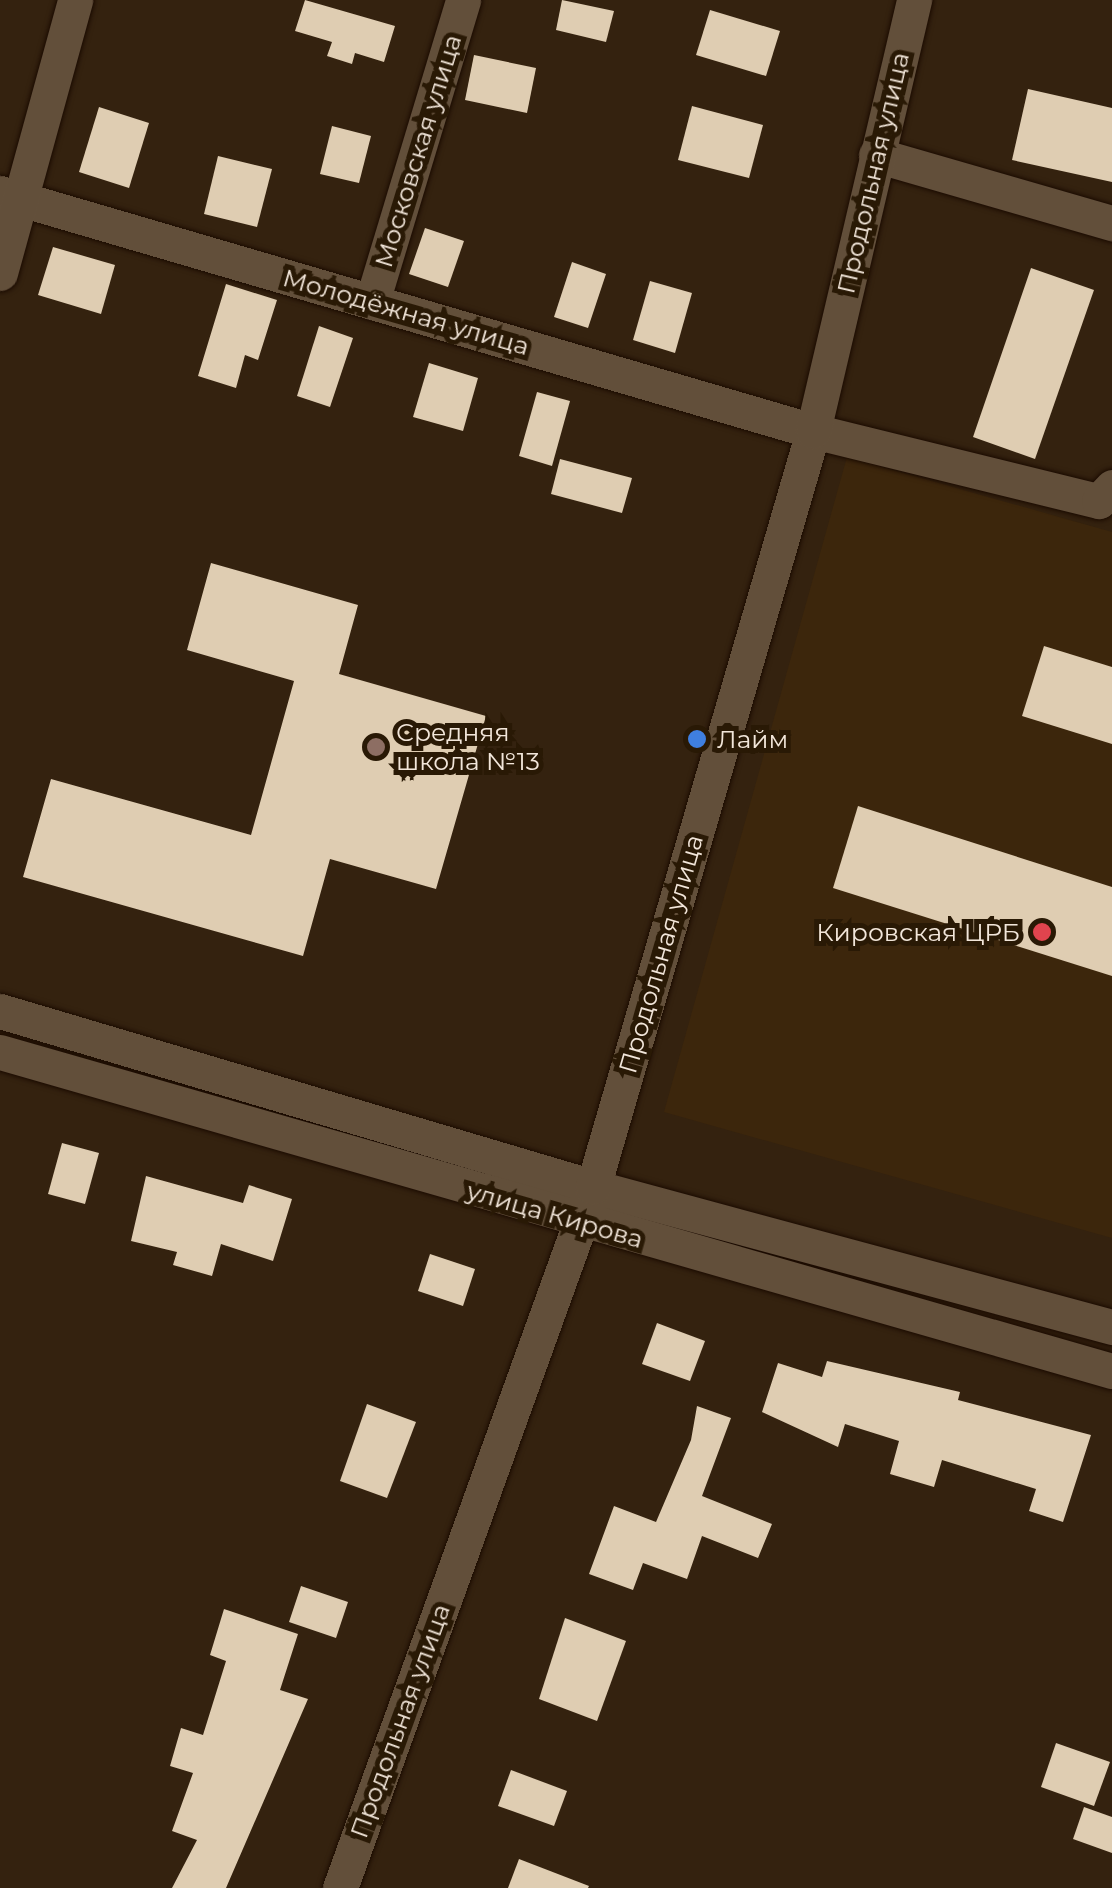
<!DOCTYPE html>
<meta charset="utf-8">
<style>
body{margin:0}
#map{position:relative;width:1112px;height:1888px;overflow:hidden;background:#34220f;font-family:Montserrat,sans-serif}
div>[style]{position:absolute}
.built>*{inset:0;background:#3c260c}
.building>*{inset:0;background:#dfcdb2}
.roads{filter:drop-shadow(0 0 2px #1b0b00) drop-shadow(0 0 2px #1b0b00)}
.minor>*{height:35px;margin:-17.5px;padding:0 17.5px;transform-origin:17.5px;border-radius:17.5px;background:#624f3a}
.dots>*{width:28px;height:28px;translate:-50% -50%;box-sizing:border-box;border:5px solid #291905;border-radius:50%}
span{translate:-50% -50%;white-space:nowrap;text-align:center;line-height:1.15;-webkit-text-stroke:10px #291905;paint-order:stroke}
.street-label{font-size:25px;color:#f2e6da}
.poi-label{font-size:25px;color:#f2e6da}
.left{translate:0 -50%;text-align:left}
.right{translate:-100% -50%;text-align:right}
</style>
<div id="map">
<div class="built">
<div style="clip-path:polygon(847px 457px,1112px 532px,1112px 1238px,664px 1112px)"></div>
</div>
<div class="building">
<div style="clip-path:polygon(305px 0,395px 26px,384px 62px,355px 53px,352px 64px,327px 56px,332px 42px,295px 31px)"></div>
<div style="clip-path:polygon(562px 0,614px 11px,606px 42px,556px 30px)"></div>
<div style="clip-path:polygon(710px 10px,780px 31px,766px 76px,696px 55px)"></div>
<div style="clip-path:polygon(474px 55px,536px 68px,527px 113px,465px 100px)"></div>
<div style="clip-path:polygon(1028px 89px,1112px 108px,1112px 182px,1012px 160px)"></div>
<div style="clip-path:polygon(692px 106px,763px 125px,749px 178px,678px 160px)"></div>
<div style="clip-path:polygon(99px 107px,149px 123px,129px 188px,79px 172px)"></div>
<div style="clip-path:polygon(332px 126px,371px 136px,359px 183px,320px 174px)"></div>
<div style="clip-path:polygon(218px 156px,272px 169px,257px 227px,204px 214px)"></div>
<div style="clip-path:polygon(425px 228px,464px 241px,448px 287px,409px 274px)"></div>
<div style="clip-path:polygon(53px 247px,115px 265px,101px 314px,38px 295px)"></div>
<div style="clip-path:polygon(572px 262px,606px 274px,588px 328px,554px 317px)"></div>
<div style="clip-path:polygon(1031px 268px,1094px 290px,1035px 459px,973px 437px)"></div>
<div style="clip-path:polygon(650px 281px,692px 293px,675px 353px,633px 340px)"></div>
<div style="clip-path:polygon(226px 284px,277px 300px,258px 360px,245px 355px,236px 388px,198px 376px)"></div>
<div style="clip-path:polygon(319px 326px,353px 338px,330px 407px,297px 396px)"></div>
<div style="clip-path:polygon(429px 363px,478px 378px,463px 431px,413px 417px)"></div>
<div style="clip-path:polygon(537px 392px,570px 401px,552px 466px,519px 456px)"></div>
<div style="clip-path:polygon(560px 459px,632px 478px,622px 513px,551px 494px)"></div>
<div style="clip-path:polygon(211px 563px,358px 605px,339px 674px,486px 716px,436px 889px,330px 859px,303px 956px,23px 877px,51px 779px,251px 835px,294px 681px,187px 650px)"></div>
<div style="clip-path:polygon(1044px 646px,1112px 667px,1112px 744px,1022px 716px)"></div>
<div style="clip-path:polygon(858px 806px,1112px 887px,1112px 976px,833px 888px)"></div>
<div style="clip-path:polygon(62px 1143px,99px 1153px,85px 1204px,48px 1194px)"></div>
<div style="clip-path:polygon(146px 1176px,243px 1203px,249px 1185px,292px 1199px,273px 1261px,221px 1244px,212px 1276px,173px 1265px,177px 1252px,131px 1241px)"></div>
<div style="clip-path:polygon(430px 1254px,475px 1269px,463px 1306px,418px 1291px)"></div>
<div style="clip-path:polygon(657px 1323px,705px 1341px,690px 1381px,642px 1364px)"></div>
<div style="clip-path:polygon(827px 1361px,960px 1392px,958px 1400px,1091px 1435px,1063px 1522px,1029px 1511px,1036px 1489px,942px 1460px,934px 1487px,890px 1474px,899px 1441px,845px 1424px,838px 1447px,762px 1412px,778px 1363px,822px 1377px)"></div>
<div style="clip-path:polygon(367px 1404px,416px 1422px,387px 1498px,340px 1481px)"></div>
<div style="clip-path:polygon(697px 1406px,731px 1418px,702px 1496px,772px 1524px,758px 1558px,702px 1536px,687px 1579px,643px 1563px,633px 1590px,589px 1574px,614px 1506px,656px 1522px,691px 1440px)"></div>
<div style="clip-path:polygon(301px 1586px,348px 1602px,336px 1638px,289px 1622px)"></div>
<div style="clip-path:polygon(224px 1609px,298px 1634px,280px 1690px,308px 1699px,226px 1888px,172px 1888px,197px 1840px,172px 1831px,193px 1773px,170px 1766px,181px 1728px,203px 1735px,226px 1661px,210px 1655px)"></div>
<div style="clip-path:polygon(565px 1618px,626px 1641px,597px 1721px,539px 1699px)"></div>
<div style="clip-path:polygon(1056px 1743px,1110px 1762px,1094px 1806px,1041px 1787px)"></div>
<div style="clip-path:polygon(511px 1770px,567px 1791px,554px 1826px,498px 1806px)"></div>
<div style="clip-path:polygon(1084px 1807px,1112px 1817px,1112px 1853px,1073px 1839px)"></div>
<div style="clip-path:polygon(519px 1859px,589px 1886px,588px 1888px,508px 1888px)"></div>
</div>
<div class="roads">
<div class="minor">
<div style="left:876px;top:155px;width:246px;rotate:16.1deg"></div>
<div style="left:0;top:193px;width:847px;rotate:16.32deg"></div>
<div style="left:813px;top:431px;width:294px;rotate:13.8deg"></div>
<div style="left:1099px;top:501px;width:19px;rotate:-47deg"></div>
<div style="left:0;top:273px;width:283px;rotate:-74.6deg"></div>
<div style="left:372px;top:302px;width:315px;rotate:-73.2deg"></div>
<div style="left:0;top:1011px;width:619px;rotate:16.53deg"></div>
<div style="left:593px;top:1187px;width:538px;rotate:15.1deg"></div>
<div style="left:0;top:1052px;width:1157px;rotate:16.01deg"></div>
<div style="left:340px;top:1888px;width:745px;rotate:-70.15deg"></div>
<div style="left:593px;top:1187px;width:787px;rotate:-73.77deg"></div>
<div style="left:813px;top:431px;width:443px;rotate:-76.8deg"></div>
</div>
</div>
<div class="dots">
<div style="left:697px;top:739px;background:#3f7fe0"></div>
<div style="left:376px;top:747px;background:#8d6e63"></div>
<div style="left:1042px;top:932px;background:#e0444e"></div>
</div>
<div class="street-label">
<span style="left:418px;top:151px;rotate:-73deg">Московская улица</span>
<span style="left:873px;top:173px;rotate:-77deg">Продольная улица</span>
<span style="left:406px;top:312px;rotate:16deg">Молодёжная улица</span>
<span style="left:661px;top:954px;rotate:-74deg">Продольная улица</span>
<span style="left:555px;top:1215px;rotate:16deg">улица Кирова</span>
<span style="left:400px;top:1721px;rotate:-70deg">Продольная улица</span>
</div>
<div class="poi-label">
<span class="left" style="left:396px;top:747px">Средняя<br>школа №13</span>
<span class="left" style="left:717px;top:739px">Лайм</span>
<span class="right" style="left:1020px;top:932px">Кировская ЦРБ</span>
</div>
</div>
